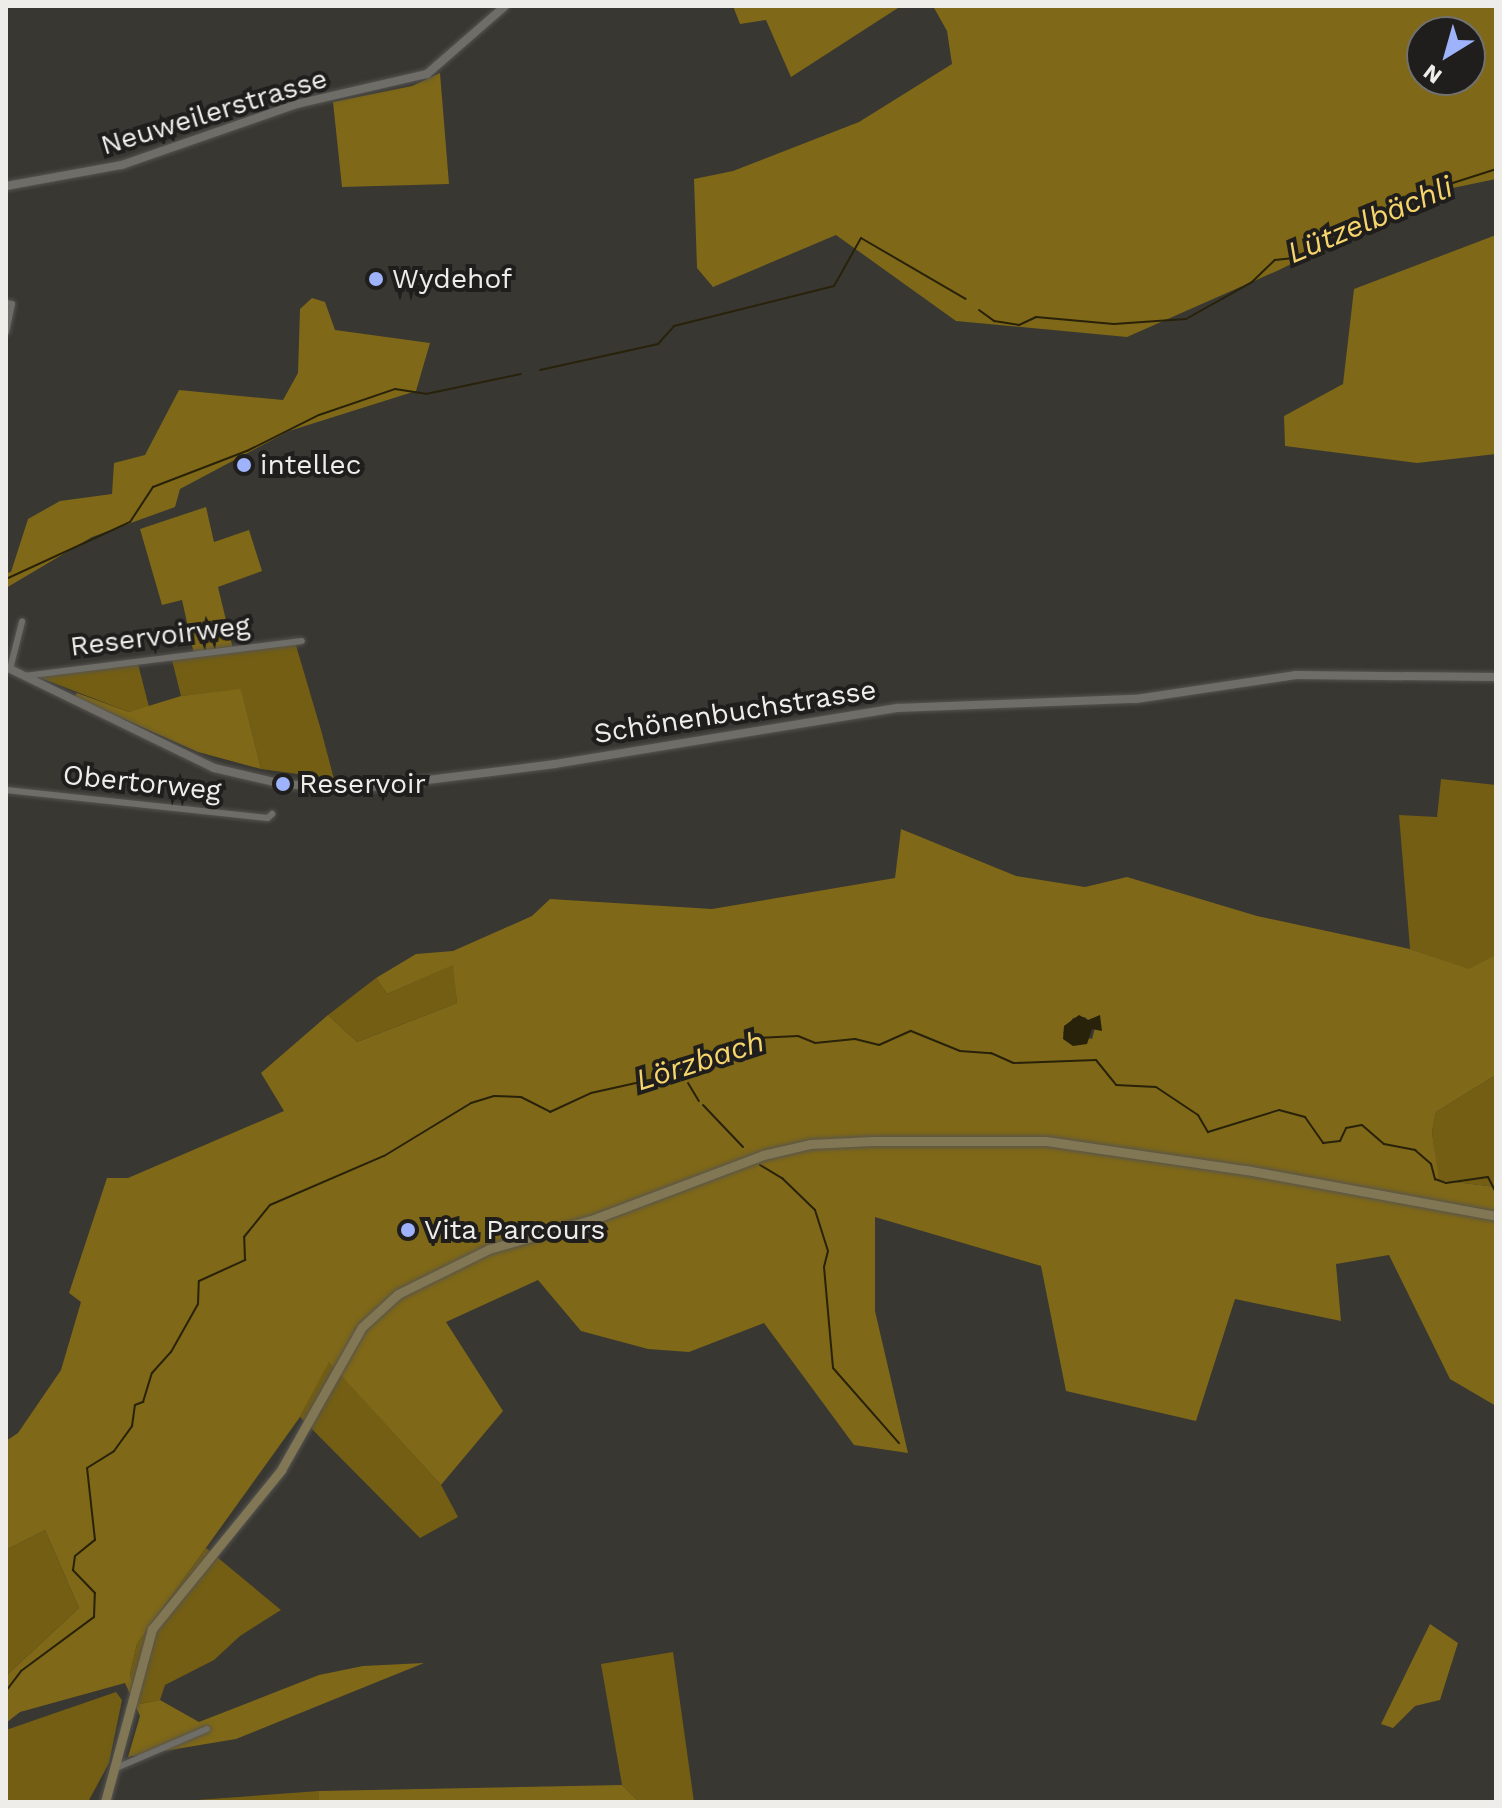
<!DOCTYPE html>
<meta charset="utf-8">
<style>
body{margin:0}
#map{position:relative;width:1502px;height:1808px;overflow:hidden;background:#383732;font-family:"Work Sans",sans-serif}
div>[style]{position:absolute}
.green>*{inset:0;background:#735e13}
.forest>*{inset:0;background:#7f6817}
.water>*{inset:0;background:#29220a}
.stream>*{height:2px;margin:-1px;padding:0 1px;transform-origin:1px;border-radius:1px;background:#29220a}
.roads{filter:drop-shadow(0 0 2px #565450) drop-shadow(0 0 2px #565450)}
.minor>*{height:6px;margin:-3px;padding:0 3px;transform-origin:3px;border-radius:3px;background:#6f6d68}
.tertiary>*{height:8px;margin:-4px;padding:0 4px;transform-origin:4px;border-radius:4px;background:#6f6d68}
.secondary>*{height:9px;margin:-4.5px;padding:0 4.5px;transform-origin:4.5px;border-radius:4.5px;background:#817754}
.dots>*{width:22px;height:22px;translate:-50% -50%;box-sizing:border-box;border:4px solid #1f1e1c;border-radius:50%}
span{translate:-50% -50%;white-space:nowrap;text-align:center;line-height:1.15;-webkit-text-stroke:8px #1f1e1c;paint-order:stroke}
.street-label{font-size:28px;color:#eeedea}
.poi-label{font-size:28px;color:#eeedea}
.left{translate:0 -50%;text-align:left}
.water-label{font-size:30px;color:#f6d56d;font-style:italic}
.frame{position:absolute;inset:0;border:8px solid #eeedea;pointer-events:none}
.north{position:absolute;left:1406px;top:16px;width:80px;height:80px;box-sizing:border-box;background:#1f1e1c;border:2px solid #72716e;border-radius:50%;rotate:217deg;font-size:22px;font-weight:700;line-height:32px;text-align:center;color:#eeedea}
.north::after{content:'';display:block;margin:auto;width:28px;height:36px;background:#9fb3fd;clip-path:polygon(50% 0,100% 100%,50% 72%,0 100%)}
</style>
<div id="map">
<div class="green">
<div style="clip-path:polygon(295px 642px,321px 730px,334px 779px,261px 769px,241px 690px,181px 696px,171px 656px)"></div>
<div style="clip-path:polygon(137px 660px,149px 707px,129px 712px,38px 677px)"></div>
<div style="clip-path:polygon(1441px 779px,1496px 785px,1496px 957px,1470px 970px,1410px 949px,1399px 815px,1437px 817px)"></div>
<div style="clip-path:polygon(454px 964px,457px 1003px,357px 1042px,328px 1015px,376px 978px,387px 994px)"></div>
<div style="clip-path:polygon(1496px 1075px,1496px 1187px,1438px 1180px,1432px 1132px,1436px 1112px)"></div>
<div style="clip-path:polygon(329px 1361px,441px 1485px,458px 1517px,420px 1538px,300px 1417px)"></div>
<div style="clip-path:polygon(45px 1530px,79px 1608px,6px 1676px,6px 1550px)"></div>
<div style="clip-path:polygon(206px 1548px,281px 1610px,240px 1636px,214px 1660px,165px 1685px,160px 1700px,140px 1704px,130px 1674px,137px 1644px)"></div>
<div style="clip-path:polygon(673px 1652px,694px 1802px,639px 1802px,622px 1785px,601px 1664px)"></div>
<div style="clip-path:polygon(116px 1692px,122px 1700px,109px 1763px,88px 1802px,6px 1802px,6px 1730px)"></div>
<div style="clip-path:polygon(319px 1791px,319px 1802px,183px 1801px)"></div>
</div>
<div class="forest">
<div style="clip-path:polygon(733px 6px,901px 6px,791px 77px,766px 20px,740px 24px)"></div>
<div style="clip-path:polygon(evenodd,933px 6px,1496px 6px,1496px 179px,1438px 191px,1279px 270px,1127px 337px,956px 321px,836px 235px,713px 287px,697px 268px,694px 179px,733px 171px,859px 122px,952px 64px,947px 31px,933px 6px,1422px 32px,1470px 32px,1470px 80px,1422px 80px,1422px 32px)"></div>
<div style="clip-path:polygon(440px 73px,449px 184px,342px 187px,333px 102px,412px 86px)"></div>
<div style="clip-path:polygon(1496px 235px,1496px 454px,1417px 463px,1285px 446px,1284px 416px,1343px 384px,1354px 289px)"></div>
<div style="clip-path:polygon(312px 298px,325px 302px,335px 330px,430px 343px,416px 391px,289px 431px,180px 489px,175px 507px,92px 537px,6px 588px,6px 573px,11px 572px,28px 519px,60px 501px,112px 494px,114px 463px,145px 455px,179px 390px,283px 400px,298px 373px,300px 309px)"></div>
<div style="clip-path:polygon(206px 507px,214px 542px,249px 530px,262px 571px,218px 587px,233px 649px,194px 654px,182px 600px,162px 605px,140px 529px)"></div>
<div style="clip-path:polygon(241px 689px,261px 769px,198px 752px,74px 697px,77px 693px,129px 712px,181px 696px)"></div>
<div style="clip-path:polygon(evenodd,901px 829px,1016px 876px,1085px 887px,1127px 877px,1257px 916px,1410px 949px,1469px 969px,1494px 956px,1496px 1075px,1436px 1112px,1432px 1132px,1439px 1180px,1496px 1187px,1496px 1406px,1450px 1379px,1389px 1255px,1336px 1264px,1341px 1321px,1235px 1299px,1196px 1421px,1066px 1391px,1041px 1266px,875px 1217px,875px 1311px,908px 1453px,854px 1445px,764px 1323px,689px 1352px,648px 1349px,581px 1331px,538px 1280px,446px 1322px,503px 1411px,441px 1485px,329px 1362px,300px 1417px,137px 1644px,130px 1674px,140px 1704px,160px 1700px,199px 1722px,319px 1675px,363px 1666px,424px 1663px,236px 1739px,128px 1757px,140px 1716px,125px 1683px,20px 1712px,6px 1723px,6px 1676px,79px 1608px,45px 1530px,6px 1550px,6px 1441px,18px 1433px,61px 1370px,81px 1302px,69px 1293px,107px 1178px,128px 1178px,284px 1111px,261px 1073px,328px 1015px,357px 1042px,457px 1003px,453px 965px,387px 994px,376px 978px,416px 954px,453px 951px,532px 916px,550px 899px,712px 909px,895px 878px,901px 829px,1085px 1017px,1095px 1028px,1092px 1039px,1063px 1033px,1073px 1018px,1085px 1017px)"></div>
<div style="clip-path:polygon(1430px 1624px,1458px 1643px,1440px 1700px,1415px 1706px,1393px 1728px,1381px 1724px)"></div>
<div style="clip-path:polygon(622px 1785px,639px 1802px,319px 1802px,319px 1791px)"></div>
</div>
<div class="water">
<div style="clip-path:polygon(1079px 1015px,1088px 1020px,1100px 1015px,1102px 1031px,1092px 1029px,1087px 1044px,1073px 1046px,1063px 1039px,1064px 1026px)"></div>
</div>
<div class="stream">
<div style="left:979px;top:310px;width:19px;rotate:36deg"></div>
<div style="left:994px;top:321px;width:25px;rotate:9deg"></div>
<div style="left:1019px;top:325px;width:19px;rotate:-25deg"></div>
<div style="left:1036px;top:317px;width:78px;rotate:5.1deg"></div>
<div style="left:1114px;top:324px;width:72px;rotate:-4deg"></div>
<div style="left:1186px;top:319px;width:76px;rotate:-29.3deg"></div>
<div style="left:1252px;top:282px;width:32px;rotate:-44deg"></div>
<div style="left:1275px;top:260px;width:19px;rotate:-6deg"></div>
<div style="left:1294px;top:258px;width:110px;rotate:-25.2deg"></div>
<div style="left:1394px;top:211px;width:21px;rotate:-43deg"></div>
<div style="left:1409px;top:197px;width:91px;rotate:-17.8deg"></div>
<div style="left:540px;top:370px;width:121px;rotate:-12.4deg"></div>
<div style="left:658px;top:344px;width:24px;rotate:-48deg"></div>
<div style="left:674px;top:326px;width:165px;rotate:-14deg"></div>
<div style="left:834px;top:286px;width:55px;rotate:-60.6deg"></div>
<div style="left:861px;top:238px;width:121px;rotate:30.2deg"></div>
<div style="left:6px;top:579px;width:136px;rotate:-24.7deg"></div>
<div style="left:130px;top:522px;width:42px;rotate:-56.7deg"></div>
<div style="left:153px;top:487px;width:101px;rotate:-21deg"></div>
<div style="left:247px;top:451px;width:80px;rotate:-26.6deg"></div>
<div style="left:319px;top:415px;width:80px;rotate:-18.9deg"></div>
<div style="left:395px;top:389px;width:31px;rotate:9deg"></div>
<div style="left:426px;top:394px;width:97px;rotate:-11.9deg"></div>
<div style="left:688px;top:1083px;width:21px;rotate:59deg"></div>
<div style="left:703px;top:1105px;width:58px;rotate:46.4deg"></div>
<div style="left:760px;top:1165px;width:26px;rotate:31deg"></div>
<div style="left:782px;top:1178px;width:46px;rotate:44.1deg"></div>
<div style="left:815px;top:1210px;width:43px;rotate:72.4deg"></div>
<div style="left:828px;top:1251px;width:16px;rotate:104deg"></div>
<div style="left:824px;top:1267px;width:101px;rotate:84.9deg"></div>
<div style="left:833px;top:1368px;width:100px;rotate:48.7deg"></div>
<div style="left:6px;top:1691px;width:25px;rotate:-53deg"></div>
<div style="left:21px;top:1671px;width:91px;rotate:-36.5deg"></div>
<div style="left:94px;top:1617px;width:24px;rotate:-88deg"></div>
<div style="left:95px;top:1593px;width:32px;rotate:-134deg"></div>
<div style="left:73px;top:1570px;width:14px;rotate:-82deg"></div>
<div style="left:75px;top:1556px;width:26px;rotate:-39deg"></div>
<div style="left:95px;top:1540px;width:72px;rotate:-96.3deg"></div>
<div style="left:87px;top:1468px;width:32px;rotate:-32deg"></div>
<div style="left:114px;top:1451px;width:31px;rotate:-54deg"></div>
<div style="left:132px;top:1426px;width:21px;rotate:-82deg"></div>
<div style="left:135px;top:1405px;width:9px;rotate:-21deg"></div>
<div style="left:143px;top:1402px;width:30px;rotate:-73deg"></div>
<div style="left:152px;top:1373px;width:28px;rotate:-48deg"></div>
<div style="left:171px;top:1352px;width:55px;rotate:-60.6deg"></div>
<div style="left:198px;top:1304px;width:23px;rotate:-88deg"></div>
<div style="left:199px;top:1281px;width:51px;rotate:-24.5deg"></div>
<div style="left:245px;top:1260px;width:23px;rotate:-92deg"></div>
<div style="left:244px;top:1237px;width:41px;rotate:-50.9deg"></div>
<div style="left:270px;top:1205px;width:124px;rotate:-23.3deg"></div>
<div style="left:384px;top:1156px;width:102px;rotate:-31.3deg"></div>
<div style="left:471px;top:1103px;width:24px;rotate:-17deg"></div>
<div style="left:494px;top:1096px;width:27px;rotate:2deg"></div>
<div style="left:521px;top:1097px;width:33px;rotate:27deg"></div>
<div style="left:550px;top:1112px;width:45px;rotate:-24.9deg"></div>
<div style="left:591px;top:1093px;width:83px;rotate:-12.5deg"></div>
<div style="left:672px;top:1075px;width:24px;rotate:-22deg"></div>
<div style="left:694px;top:1066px;width:14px;rotate:-51deg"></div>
<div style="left:703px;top:1055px;width:57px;rotate:-17.5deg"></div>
<div style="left:757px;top:1038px;width:41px;rotate:-2.8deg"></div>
<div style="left:798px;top:1036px;width:18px;rotate:22deg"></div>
<div style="left:815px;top:1043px;width:40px;rotate:-5.7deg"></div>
<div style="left:855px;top:1039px;width:25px;rotate:14deg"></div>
<div style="left:879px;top:1045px;width:35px;rotate:-24deg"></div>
<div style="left:911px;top:1031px;width:53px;rotate:22.2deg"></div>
<div style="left:960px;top:1051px;width:31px;rotate:4deg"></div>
<div style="left:991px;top:1053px;width:24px;rotate:24deg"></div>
<div style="left:1013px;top:1063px;width:83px;rotate:-2.1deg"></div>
<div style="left:1096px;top:1060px;width:32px;rotate:51deg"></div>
<div style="left:1116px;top:1085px;width:40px;rotate:2.9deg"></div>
<div style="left:1156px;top:1087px;width:50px;rotate:33.7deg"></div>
<div style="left:1198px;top:1115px;width:20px;rotate:60deg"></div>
<div style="left:1208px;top:1132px;width:74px;rotate:-17.2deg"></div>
<div style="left:1279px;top:1110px;width:27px;rotate:15deg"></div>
<div style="left:1305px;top:1117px;width:32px;rotate:55deg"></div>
<div style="left:1323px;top:1143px;width:17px;rotate:-7deg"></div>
<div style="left:1340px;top:1141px;width:14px;rotate:-65deg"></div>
<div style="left:1346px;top:1128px;width:16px;rotate:-11deg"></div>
<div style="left:1362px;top:1125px;width:29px;rotate:41deg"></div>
<div style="left:1384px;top:1144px;width:32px;rotate:11deg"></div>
<div style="left:1415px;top:1150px;width:21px;rotate:41deg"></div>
<div style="left:1431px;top:1164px;width:16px;rotate:75deg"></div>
<div style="left:1435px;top:1179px;width:12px;rotate:20deg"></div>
<div style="left:1446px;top:1183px;width:42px;rotate:-8.1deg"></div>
<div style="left:1488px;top:1177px;width:18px;rotate:63deg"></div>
</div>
<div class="roads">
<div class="minor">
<div style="left:6px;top:303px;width:6px;rotate:9deg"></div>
<div style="left:12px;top:304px;width:29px;rotate:102deg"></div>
<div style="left:10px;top:669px;width:49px;rotate:-75.7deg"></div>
<div style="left:24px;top:676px;width:280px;rotate:-7.2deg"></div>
<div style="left:6px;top:790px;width:263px;rotate:6.1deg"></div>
<div style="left:268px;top:818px;width:6px;rotate:-45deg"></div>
<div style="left:116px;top:1768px;width:99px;rotate:-23.2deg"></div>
</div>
<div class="tertiary">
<div style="left:6px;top:186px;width:118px;rotate:-10.3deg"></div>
<div style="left:122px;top:165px;width:185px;rotate:-19.2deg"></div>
<div style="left:297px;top:104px;width:133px;rotate:-13deg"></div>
<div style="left:427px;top:74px;width:103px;rotate:-41.1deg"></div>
<div style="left:6px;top:667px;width:231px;rotate:25.9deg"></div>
<div style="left:214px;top:768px;width:71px;rotate:13.1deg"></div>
<div style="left:283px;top:784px;width:72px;rotate:4deg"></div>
<div style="left:355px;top:789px;width:202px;rotate:-7.1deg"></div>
<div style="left:555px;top:764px;width:347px;rotate:-9.3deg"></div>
<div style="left:897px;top:708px;width:239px;rotate:-2.2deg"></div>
<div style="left:1136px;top:699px;width:162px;rotate:-8.5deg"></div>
<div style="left:1296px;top:675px;width:200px;rotate:0.6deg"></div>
</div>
<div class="secondary">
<div style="left:105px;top:1802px;width:179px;rotate:-74.8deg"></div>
<div style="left:152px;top:1629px;width:205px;rotate:-50.9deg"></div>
<div style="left:281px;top:1470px;width:164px;rotate:-60.5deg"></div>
<div style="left:362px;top:1327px;width:49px;rotate:-42.5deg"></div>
<div style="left:398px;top:1294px;width:102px;rotate:-26.3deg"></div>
<div style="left:489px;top:1249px;width:109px;rotate:-15.9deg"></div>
<div style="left:594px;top:1219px;width:181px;rotate:-20.7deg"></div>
<div style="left:763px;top:1155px;width:48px;rotate:-13.2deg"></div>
<div style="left:810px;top:1144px;width:62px;rotate:-2.8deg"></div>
<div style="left:872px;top:1141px;width:174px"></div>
<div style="left:1046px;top:1141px;width:202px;rotate:8.3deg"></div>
<div style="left:1246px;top:1170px;width:254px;rotate:10.4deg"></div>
</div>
</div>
<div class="dots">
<div style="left:376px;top:279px;background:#9fb3fd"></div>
<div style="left:244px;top:465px;background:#9fb3fd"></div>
<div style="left:283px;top:784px;background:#9fb3fd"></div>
<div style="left:408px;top:1230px;background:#9fb3fd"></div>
</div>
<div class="street-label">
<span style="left:214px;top:112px;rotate:-17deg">Neuweilerstrasse</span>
<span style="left:160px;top:636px;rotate:-7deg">Reservoirweg</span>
<span style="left:735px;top:712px;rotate:-9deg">Schönenbuchstrasse</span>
<span style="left:142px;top:783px;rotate:6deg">Obertorweg</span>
</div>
<div class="poi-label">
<span class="left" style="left:392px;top:279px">Wydehof</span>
<span class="left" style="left:260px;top:465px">intellec</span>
<span class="left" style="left:299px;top:784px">Reservoir</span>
<span class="left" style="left:424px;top:1230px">Vita Parcours</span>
</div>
<div class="water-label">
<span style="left:1370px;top:220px;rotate:-23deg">Lützelbächli</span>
<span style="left:700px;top:1061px;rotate:-18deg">Lörzbach</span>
</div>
<div class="frame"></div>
<div class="north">N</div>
</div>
